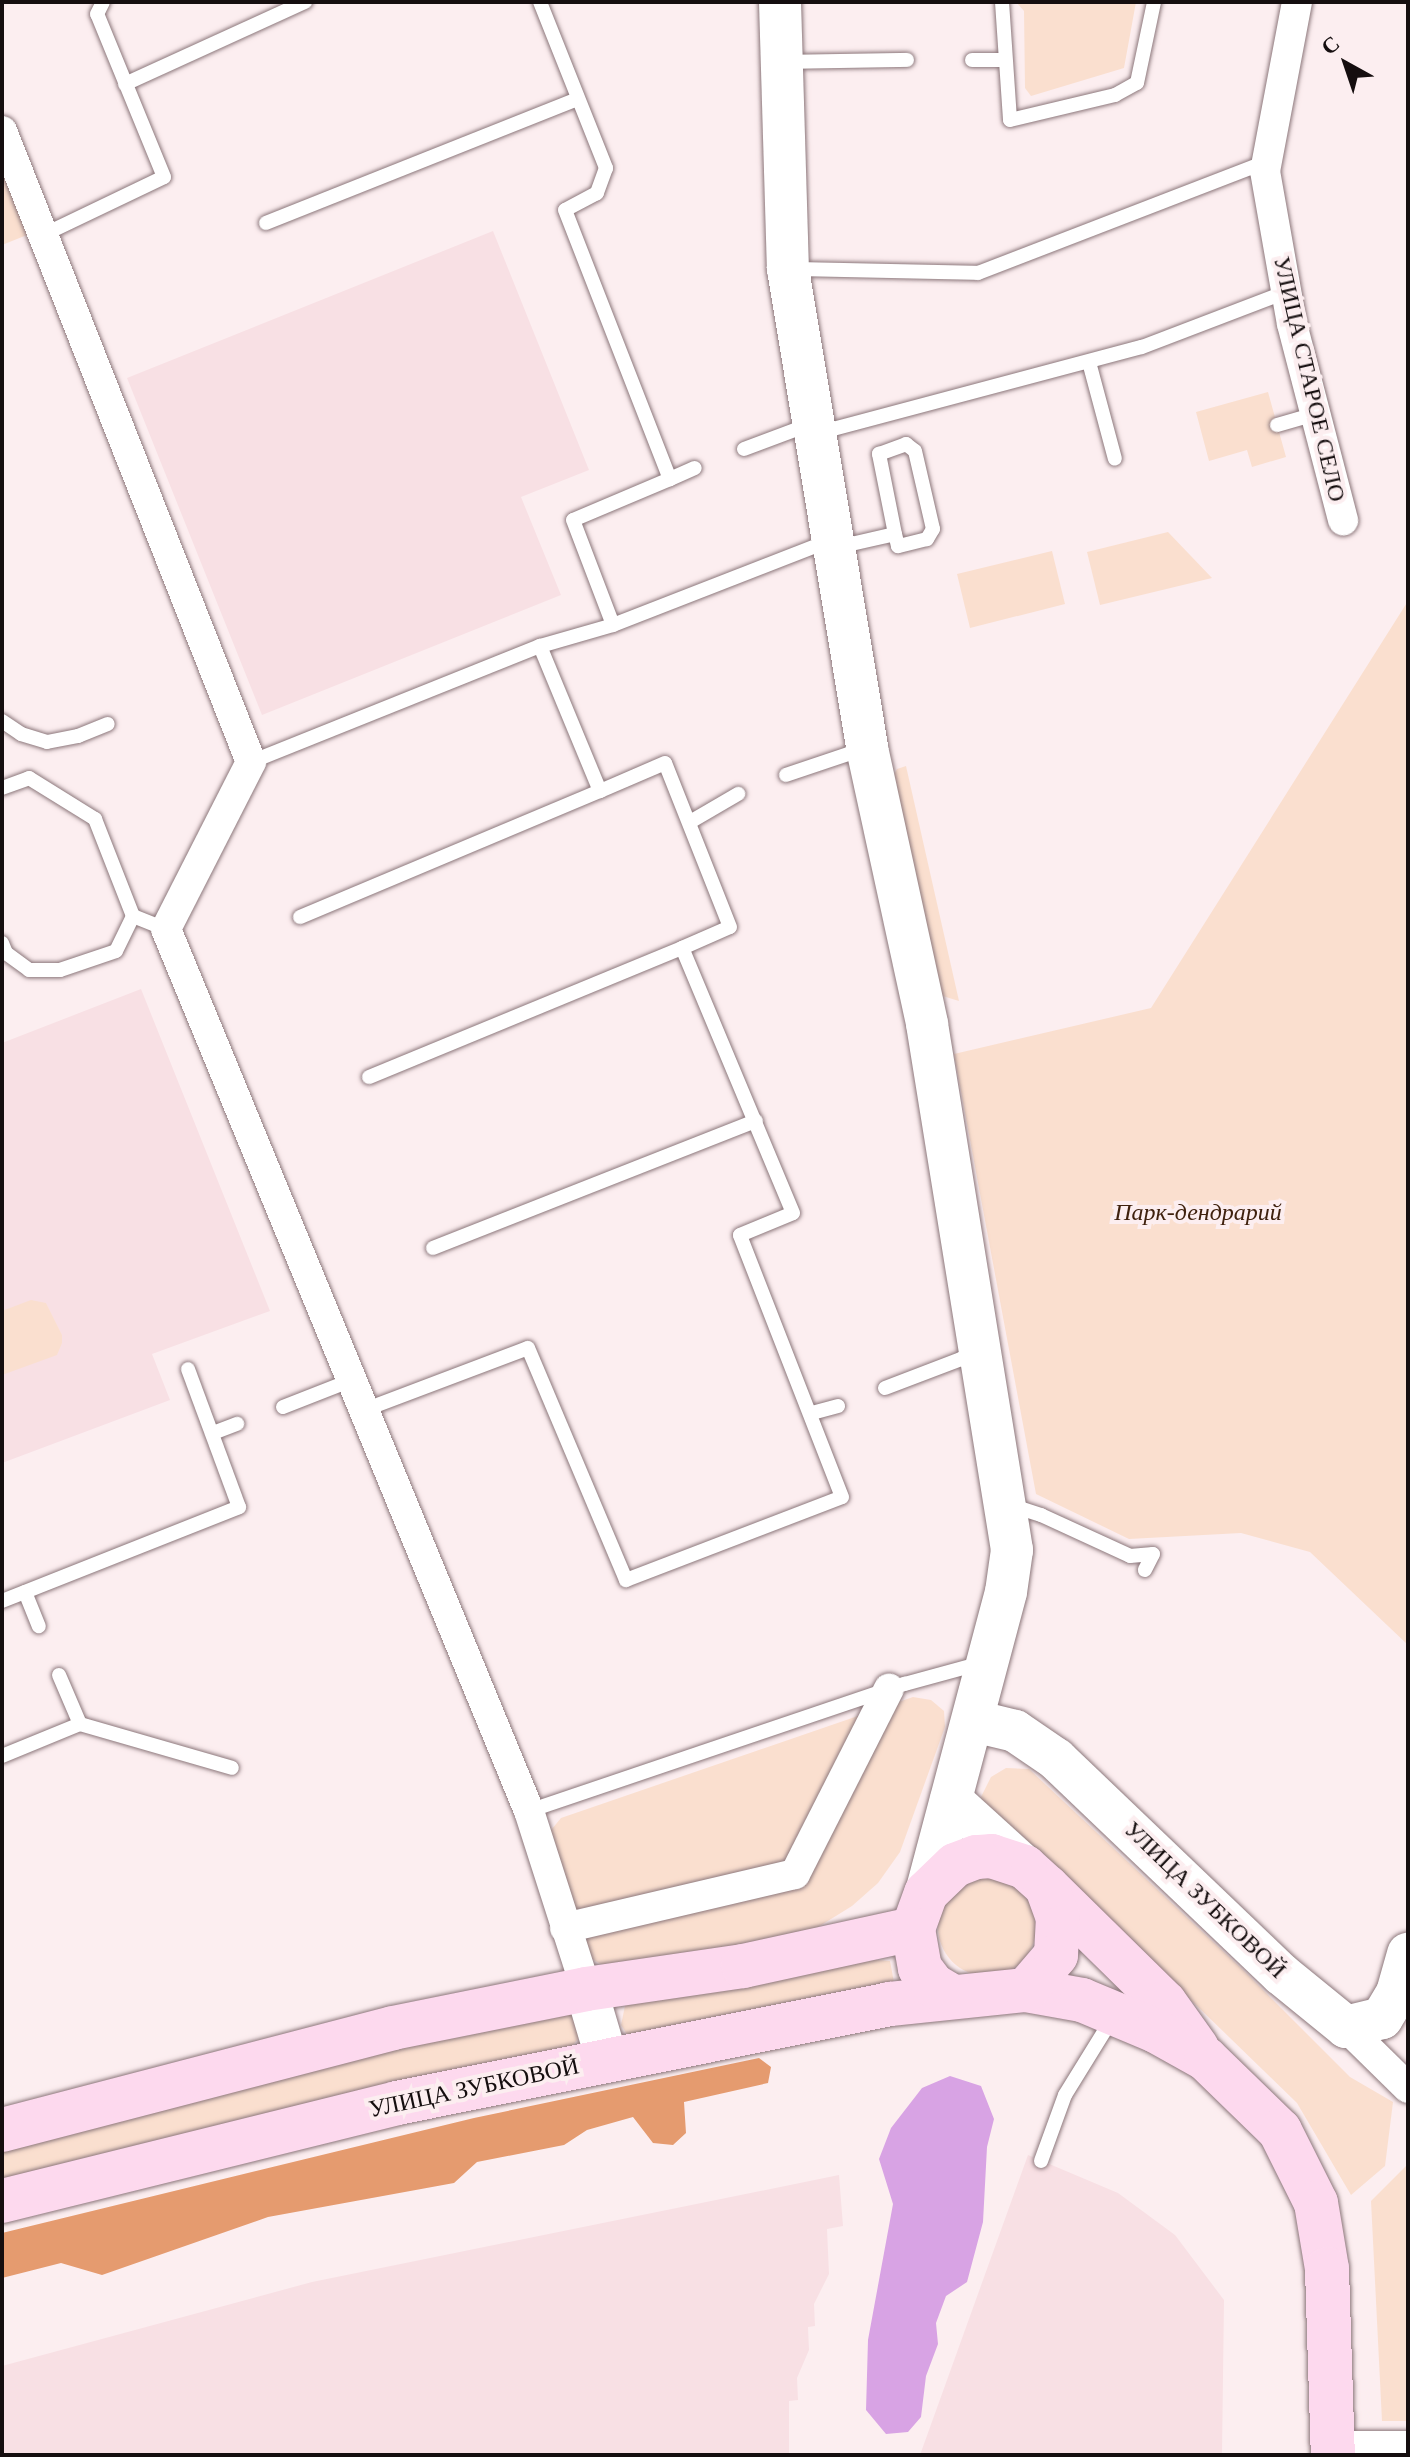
<!DOCTYPE html>
<meta charset="utf-8">
<style>
body{margin:0}
#map{position:relative;width:1410px;height:2457px;overflow:hidden;background:#fceef0;font-family:"Times New Roman",serif}
div>[style]{position:absolute}
.built>*{inset:0;background:#f8e0e4}
.green>*{inset:0;background:#fadfcf}
.round{border-radius:50%}
.forest>*{inset:0;background:#e59b6f}
.water>*{inset:0;background:#d8a3e4}
.roads{filter:drop-shadow(0 0 2px #8c777b) drop-shadow(0 0 2px #8c777b)}
.lane>*{height:14px;margin:-7px;padding:0 7px;transform-origin:7px;border-radius:7px;background:#fff}
.street>*{height:30px;margin:-15px;padding:0 15px;transform-origin:15px;border-radius:15px;background:#fff}
.secondary>*{height:42px;margin:-21px;padding:0 21px;transform-origin:21px;border-radius:21px;background:#fff}
.primary>*{height:44px;margin:-22px;padding:0 22px;transform-origin:22px;border-radius:22px;background:#fdd9ee}
span{translate:-50% -50%;white-space:nowrap;text-align:center;line-height:1.15;-webkit-text-stroke:8px #fceef0;paint-order:stroke}
.street-label{font-size:24px;color:#150e0f}
.park-label{font-size:24px;color:#3f210e;font-style:italic}
.frame{position:absolute;inset:0;border:4px solid #150e0f;pointer-events:none}
.north{position:absolute;left:1306px;top:24px;width:80px;height:80px;-webkit-text-stroke:6px #fceef0;paint-order:stroke;rotate:320deg;font-size:22px;font-weight:700;line-height:32px;text-align:center;color:#150e0f}
.north::after{content:'';display:block;margin:auto;width:28px;height:36px;background:#150e0f;clip-path:polygon(50% 0,100% 100%,50% 72%,0 100%)}
</style>
<div id="map">
<div class="built">
<div style="clip-path:polygon(493px 231px,589px 470px,521px 497px,561px 595px,262px 715px,127px 378px)"></div>
<div style="clip-path:polygon(141px 989px,270px 1311px,152px 1354px,170px 1400px,2px 1463px,2px 1043px)"></div>
<div style="clip-path:polygon(1028px 2155px,1118px 2193px,1175px 2235px,1224px 2300px,1222px 2454px,1230px 2455px,920px 2455px)"></div>
<div style="clip-path:polygon(839px 2175px,843px 2226px,827px 2229px,829px 2274px,814px 2304px,815px 2326px,808px 2327px,809px 2350px,797px 2378px,798px 2400px,789px 2401px,789px 2455px,2px 2455px,2px 2366px,312px 2282px)"></div>
</div>
<div class="green">
<div style="clip-path:polygon(1016px 2px,1136px 2px,1124px 68px,1031px 96px,1025px 88px,1024px 11px)"></div>
<div style="clip-path:polygon(2px 146px,37px 231px,2px 245px)"></div>
<div style="clip-path:polygon(1268px 392px,1286px 457px,1252px 467px,1247px 450px,1209px 461px,1196px 412px)"></div>
<div style="clip-path:polygon(1168px 532px,1212px 578px,1100px 605px,1087px 552px)"></div>
<div style="clip-path:polygon(1052px 551px,1065px 604px,970px 628px,957px 574px)"></div>
<div style="clip-path:polygon(1408px 601px,1408px 1645px,1310px 1552px,1241px 1533px,1129px 1539px,1036px 1494px,954px 1054px,1151px 1008px)"></div>
<div style="clip-path:polygon(906px 766px,959px 1001px,936px 994px,889px 784px,897px 769px)"></div>
<div style="clip-path:polygon(31px 1300px,46px 1303px,62px 1335px,62px 1343px,57px 1355px,2px 1375px,2px 1311px)"></div>
<div style="clip-path:polygon(913px 1697px,931px 1700px,944px 1711px,945px 1727px,900px 1852px,878px 1883px,852px 1906px,789px 1945px,616px 1972px,586px 1956px,547px 1835px,561px 1818px)"></div>
<div style="clip-path:polygon(1006px 1768px,1029px 1769px,1243px 1970px,1350px 2077px,1393px 2102px,1385px 2166px,1351px 2195px,1297px 2103px,1195px 2004px,985px 1813px,981px 1797px,991px 1777px)"></div>
<div class="round" style="left:938px;top:1878px;width:98px;height:98px"></div>
<div style="clip-path:polygon(876px 1960px,890px 1961px,895px 1988px,628px 2036px,621px 2025px,625px 2006px,632px 1999px)"></div>
<div style="clip-path:polygon(567px 2012px,578px 2019px,581px 2035px,569px 2050px,2px 2188px,2px 2145px,181px 2095px)"></div>
<div style="clip-path:polygon(1408px 2164px,1408px 2421px,1382px 2421px,1371px 2201px)"></div>
</div>
<div class="forest">
<div style="clip-path:polygon(759px 2058px,771px 2067px,768px 2083px,684px 2102px,686px 2133px,673px 2145px,653px 2143px,633px 2117px,587px 2130px,564px 2145px,477px 2162px,454px 2183px,268px 2217px,102px 2275px,61px 2263px,2px 2278px,2px 2233px,474px 2118px)"></div>
</div>
<div class="water">
<div style="clip-path:polygon(950px 2076px,981px 2086px,994px 2119px,987px 2147px,983px 2222px,967px 2282px,946px 2296px,936px 2323px,938px 2344px,926px 2376px,921px 2417px,908px 2432px,886px 2434px,866px 2410px,868px 2340px,893px 2204px,879px 2159px,891px 2128px,922px 2088px)"></div>
</div>
<div class="roads">
<div class="lane">
<div style="left:540px;top:2px;width:179px;rotate:68.3deg"></div>
<div style="left:606px;top:168px;width:27px;rotate:110deg"></div>
<div style="left:597px;top:193px;width:36px;rotate:152deg"></div>
<div style="left:565px;top:210px;width:289px;rotate:68.7deg"></div>
<div style="left:670px;top:479px;width:105px;rotate:157.1deg"></div>
<div style="left:573px;top:520px;width:112px;rotate:69.1deg"></div>
<div style="left:1002px;top:2px;width:118px;rotate:86.1deg"></div>
<div style="left:1010px;top:120px;width:108px;rotate:-13.4deg"></div>
<div style="left:1115px;top:95px;width:25px;rotate:-29deg"></div>
<div style="left:1137px;top:83px;width:83px;rotate:-78.1deg"></div>
<div style="left:972px;top:60px;width:32px"></div>
<div style="left:787px;top:62px;width:120px;rotate:-1deg"></div>
<div style="left:125px;top:84px;width:198px;rotate:-24.5deg"></div>
<div style="left:266px;top:223px;width:335px;rotate:-21.7deg"></div>
<div style="left:43px;top:235px;width:134px;rotate:-25.6deg"></div>
<div style="left:164px;top:177px;width:176px;rotate:-112.3deg"></div>
<div style="left:97px;top:14px;width:13px;rotate:-63deg"></div>
<div style="left:792px;top:269px;width:186px;rotate:1.2deg"></div>
<div style="left:978px;top:273px;width:309px;rotate:-21.1deg"></div>
<div style="left:1089px;top:362px;width:100px;rotate:75deg"></div>
<div style="left:1277px;top:425px;width:40px;rotate:-16deg"></div>
<div style="left:818px;top:433px;width:335px;rotate:-14.9deg"></div>
<div style="left:1142px;top:347px;width:154px;rotate:-20.9deg"></div>
<div style="left:744px;top:449px;width:72px;rotate:-20.5deg"></div>
<div style="left:670px;top:479px;width:27px;rotate:-24deg"></div>
<div style="left:838px;top:547px;width:58px;rotate:-12.8deg"></div>
<div style="left:895px;top:534px;width:82px;rotate:-101.3deg"></div>
<div style="left:879px;top:454px;width:29px;rotate:-20deg"></div>
<div style="left:906px;top:444px;width:11px;rotate:38deg"></div>
<div style="left:915px;top:451px;width:80px;rotate:77deg"></div>
<div style="left:933px;top:529px;width:12px;rotate:121deg"></div>
<div style="left:927px;top:539px;width:30px;rotate:166deg"></div>
<div style="left:898px;top:546px;width:12px;rotate:-104deg"></div>
<div style="left:2px;top:721px;width:23px;rotate:34deg"></div>
<div style="left:21px;top:734px;width:27px;rotate:17deg"></div>
<div style="left:47px;top:742px;width:32px;rotate:-11deg"></div>
<div style="left:78px;top:736px;width:32px;rotate:-22deg"></div>
<div style="left:251px;top:762px;width:311px;rotate:-21.9deg"></div>
<div style="left:540px;top:646px;width:76px;rotate:-16deg"></div>
<div style="left:613px;top:625px;width:232px;rotate:-21.3deg"></div>
<div style="left:786px;top:775px;width:81px;rotate:-18.7deg"></div>
<div style="left:2px;top:788px;width:29px;rotate:-20deg"></div>
<div style="left:29px;top:778px;width:78px;rotate:31.8deg"></div>
<div style="left:95px;top:819px;width:104px;rotate:68.6deg"></div>
<div style="left:133px;top:916px;width:35px;rotate:22deg"></div>
<div style="left:690px;top:822px;width:56px;rotate:-30.3deg"></div>
<div style="left:300px;top:917px;width:325px;rotate:-22.8deg"></div>
<div style="left:2px;top:943px;width:11px;rotate:68deg"></div>
<div style="left:6px;top:953px;width:29px;rotate:36deg"></div>
<div style="left:29px;top:970px;width:31px"></div>
<div style="left:60px;top:970px;width:59px;rotate:-18.7deg"></div>
<div style="left:116px;top:951px;width:39px;rotate:-64deg"></div>
<div style="left:369px;top:1077px;width:339px;rotate:-22.4deg"></div>
<div style="left:433px;top:1248px;width:347px;rotate:-21.5deg"></div>
<div style="left:885px;top:1388px;width:81px;rotate:-20.9deg"></div>
<div style="left:961px;top:1359px;width:18px;rotate:-34deg"></div>
<div style="left:283px;top:1407px;width:74px;rotate:-21.4deg"></div>
<div style="left:364px;top:1410px;width:175px;rotate:-20.7deg"></div>
<div style="left:528px;top:1348px;width:252px;rotate:67.1deg"></div>
<div style="left:626px;top:1580px;width:231px;rotate:-21deg"></div>
<div style="left:842px;top:1497px;width:281px;rotate:-111.3deg"></div>
<div style="left:740px;top:1235px;width:57px;rotate:-22.5deg"></div>
<div style="left:793px;top:1213px;width:287px;rotate:-112.7deg"></div>
<div style="left:682px;top:948px;width:52px;rotate:-23.6deg"></div>
<div style="left:730px;top:927px;width:176px;rotate:-111.6deg"></div>
<div style="left:665px;top:763px;width:71px;rotate:156.7deg"></div>
<div style="left:600px;top:791px;width:157px;rotate:-112.5deg"></div>
<div style="left:812px;top:1413px;width:27px;rotate:-15deg"></div>
<div style="left:213px;top:1433px;width:26px;rotate:-21deg"></div>
<div style="left:1010px;top:1505px;width:33px;rotate:18deg"></div>
<div style="left:1041px;top:1515px;width:98px;rotate:24.7deg"></div>
<div style="left:1130px;top:1556px;width:23px;rotate:-5deg"></div>
<div style="left:1153px;top:1554px;width:18px;rotate:117deg"></div>
<div style="left:25px;top:1592px;width:37px;rotate:68deg"></div>
<div style="left:2px;top:1601px;width:255px;rotate:-21.6deg"></div>
<div style="left:239px;top:1507px;width:147px;rotate:-110.3deg"></div>
<div style="left:59px;top:1675px;width:53px;rotate:66.8deg"></div>
<div style="left:2px;top:1756px;width:84px;rotate:-22.3deg"></div>
<div style="left:80px;top:1724px;width:158px;rotate:16.1deg"></div>
<div style="left:529px;top:1811px;width:397px;rotate:-18.7deg"></div>
<div style="left:905px;top:1684px;width:79px;rotate:-15.4deg"></div>
<div style="left:1041px;top:2161px;width:70px;rotate:-70deg"></div>
<div style="left:1065px;top:2095px;width:89px;rotate:-58.3deg"></div>
</div>
<div class="street">
<div style="left:1297px;top:2px;width:172px;rotate:100.7deg"></div>
<div style="left:1265px;top:171px;width:155px;rotate:80deg"></div>
<div style="left:1292px;top:324px;width:203px;rotate:75.4deg"></div>
<div style="left:2px;top:131px;width:678px;rotate:68.47deg"></div>
<div style="left:251px;top:762px;width:187px;rotate:117deg"></div>
<div style="left:166px;top:929px;width:954px;rotate:67.63deg"></div>
<div style="left:529px;top:1811px;width:187px;rotate:72.2deg"></div>
<div style="left:565px;top:1928px;width:236px;rotate:-13.2deg"></div>
<div style="left:795px;top:1874px;width:208px;rotate:-63.1deg"></div>
<div style="left:1346px;top:2027px;width:87px;rotate:44.5deg"></div>
<div style="left:1333px;top:2446px;width:75px"></div>
</div>
<div class="secondary">
<div style="left:780px;top:2px;width:267px;rotate:88.3deg"></div>
<div style="left:788px;top:269px;width:485px;rotate:80.6deg"></div>
<div style="left:867px;top:748px;width:282px;rotate:77.7deg"></div>
<div style="left:927px;top:1024px;width:533px;rotate:80.82deg"></div>
<div style="left:1012px;top:1550px;width:42px;rotate:98.1deg"></div>
<div style="left:1006px;top:1592px;width:311px;rotate:104.9deg"></div>
<div style="left:974px;top:1721px;width:42px;rotate:13.7deg"></div>
<div style="left:1015px;top:1731px;width:50px;rotate:34.3deg"></div>
<div style="left:1056px;top:1759px;width:311px;rotate:43.7deg"></div>
<div style="left:1281px;top:1974px;width:84px;rotate:39.2deg"></div>
<div style="left:1346px;top:2027px;width:37px;rotate:-14deg"></div>
<div style="left:1382px;top:2018px;width:29px;rotate:-59deg"></div>
<div style="left:1397px;top:1993px;width:41px;rotate:-74.2deg"></div>
<div style="left:951px;top:1800px;width:100px;rotate:42.2deg"></div>
<div style="left:586px;top:1989px;width:74px;rotate:73.5deg"></div>
</div>
<div class="primary">
<div style="left:1047px;top:1887px;width:165px;rotate:44.5deg"></div>
<div style="left:1165px;top:2003px;width:55px;rotate:54.6deg"></div>
<div style="left:1026px;top:1990px;width:57px;rotate:10.1deg"></div>
<div style="left:1082px;top:2000px;width:80px;rotate:22.7deg"></div>
<div style="left:1156px;top:2031px;width:57px;rotate:29.2deg"></div>
<div style="left:1206px;top:2059px;width:103px;rotate:44.2deg"></div>
<div style="left:1280px;top:2131px;width:80px;rotate:63.4deg"></div>
<div style="left:1316px;top:2203px;width:67px;rotate:80.5deg"></div>
<div style="left:1327px;top:2269px;width:186px;rotate:88.2deg"></div>
<div style="left:2px;top:2130px;width:404px;rotate:-14.6deg"></div>
<div style="left:393px;top:2028px;width:197px;rotate:-11.4deg"></div>
<div style="left:586px;top:1989px;width:159px;rotate:-8.3deg"></div>
<div style="left:743px;top:1966px;width:174px;rotate:-12.3deg"></div>
<div style="left:2px;top:2201px;width:407px;rotate:-13.9deg"></div>
<div style="left:397px;top:2103px;width:503px;rotate:-11.35deg"></div>
<div style="left:890px;top:2004px;width:137px;rotate:-5.9deg"></div>
<div style="left:1026px;top:1990px;width:46px;rotate:-49.4deg"></div>
<div style="left:1056px;top:1955px;width:37px;rotate:-87deg"></div>
<div style="left:1058px;top:1918px;width:33px;rotate:-110deg"></div>
<div style="left:1047px;top:1887px;width:30px;rotate:-138deg"></div>
<div style="left:1025px;top:1867px;width:35px;rotate:-162deg"></div>
<div style="left:992px;top:1856px;width:16px;rotate:176deg"></div>
<div style="left:976px;top:1857px;width:22px;rotate:159deg"></div>
<div style="left:955px;top:1865px;width:40px;rotate:136deg"></div>
<div style="left:926px;top:1893px;width:38px;rotate:110deg"></div>
<div style="left:913px;top:1929px;width:40px;rotate:80deg"></div>
<div style="left:920px;top:1968px;width:21px;rotate:53deg"></div>
<div style="left:933px;top:1985px;width:21px;rotate:31deg"></div>
</div>
</div>
<div class="street-label">
<span style="left:1309px;top:379px;rotate:77deg">УЛИЦА СТАРОЕ СЕЛО</span>
<span style="left:1205px;top:1900px;rotate:44deg">УЛИЦА ЗУБКОВОЙ</span>
<span style="left:474px;top:2088px;rotate:-12deg">УЛИЦА ЗУБКОВОЙ</span>
</div>
<div class="park-label">
<span style="left:1198px;top:1213px">Парк-дендрарий</span>
</div>
<div class="frame"></div>
<div class="north">С</div>
</div>
